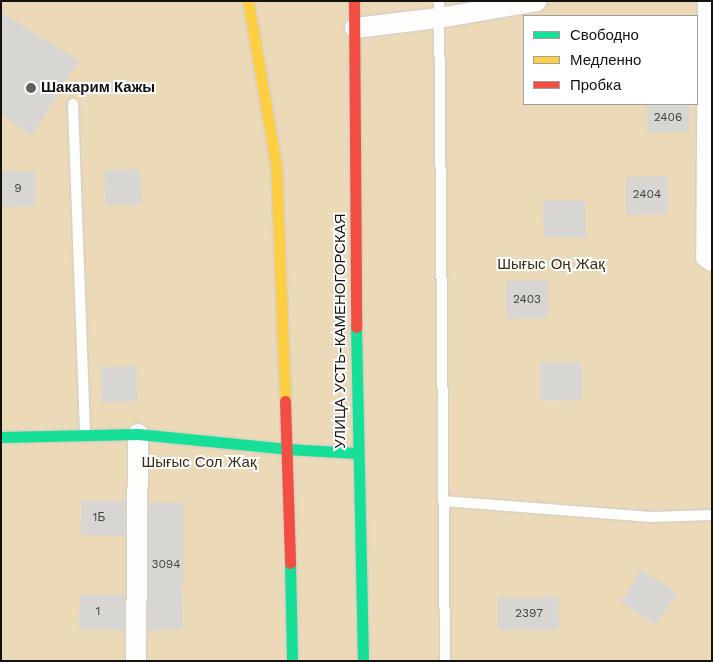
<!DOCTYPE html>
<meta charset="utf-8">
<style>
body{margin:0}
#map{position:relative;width:713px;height:662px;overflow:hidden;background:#f2f0ec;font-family:"Work Sans",sans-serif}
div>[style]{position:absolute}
.green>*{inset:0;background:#ebd9b8}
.building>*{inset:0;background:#d8d6d3}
.roads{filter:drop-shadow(0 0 1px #ceccc9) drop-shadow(0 0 1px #ceccc9)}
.lane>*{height:10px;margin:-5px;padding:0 5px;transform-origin:5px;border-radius:5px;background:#fdfdfc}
.street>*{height:20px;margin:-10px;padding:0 10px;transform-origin:10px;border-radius:10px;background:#fdfdfc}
.fast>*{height:11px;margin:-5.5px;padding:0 5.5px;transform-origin:5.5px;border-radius:5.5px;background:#16e098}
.slow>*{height:11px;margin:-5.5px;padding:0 5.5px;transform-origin:5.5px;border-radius:5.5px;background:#ffcf43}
.jam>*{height:11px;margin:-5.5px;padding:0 5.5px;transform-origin:5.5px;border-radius:5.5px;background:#f24e42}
.dots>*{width:14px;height:14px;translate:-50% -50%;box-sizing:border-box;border:2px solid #fff;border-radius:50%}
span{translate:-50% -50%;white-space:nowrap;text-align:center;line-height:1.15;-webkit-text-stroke:4px #fff;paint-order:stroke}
.number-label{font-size:12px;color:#454441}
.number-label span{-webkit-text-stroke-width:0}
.poi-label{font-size:15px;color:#13120f;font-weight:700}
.left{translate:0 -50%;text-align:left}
.park-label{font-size:15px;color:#392c10}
.street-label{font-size:15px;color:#13120f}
.frame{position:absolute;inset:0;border:2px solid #13120f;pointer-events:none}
.legend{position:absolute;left:523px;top:15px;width:175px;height:90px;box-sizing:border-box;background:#fff;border:1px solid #a1a09f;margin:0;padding:6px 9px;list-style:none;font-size:15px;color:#13120f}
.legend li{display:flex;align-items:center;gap:10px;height:25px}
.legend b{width:25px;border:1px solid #a1a09f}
</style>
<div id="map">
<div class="green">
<div style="clip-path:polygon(evenodd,1px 1px,712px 1px,712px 661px,1px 661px,1px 1px,524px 16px,697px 16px,697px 104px,524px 104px,524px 16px)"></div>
</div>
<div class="building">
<div style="clip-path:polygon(1px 12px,79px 61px,32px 135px,1px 115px)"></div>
<div style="clip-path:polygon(647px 104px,689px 104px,689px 132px,647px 133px)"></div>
<div style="clip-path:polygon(140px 169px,142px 204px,106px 206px,104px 170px)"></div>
<div style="clip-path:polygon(35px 171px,36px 206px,1px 207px,1px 172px)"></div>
<div style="clip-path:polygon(667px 176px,668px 214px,626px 215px,626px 177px)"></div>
<div style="clip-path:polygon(543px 200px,585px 200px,586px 238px,544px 238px)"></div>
<div style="clip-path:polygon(548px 280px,549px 318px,507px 319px,506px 281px)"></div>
<div style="clip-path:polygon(581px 362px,582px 400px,540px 401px,540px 363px)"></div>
<div style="clip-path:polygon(136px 366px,138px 401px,102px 402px,100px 367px)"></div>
<div style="clip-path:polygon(82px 500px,126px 501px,125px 536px,81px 535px)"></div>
<div style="clip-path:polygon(149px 502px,184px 503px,184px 583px,181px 583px,183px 629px,148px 631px)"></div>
<div style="clip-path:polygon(641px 570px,677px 593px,656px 625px,621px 602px)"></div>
<div style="clip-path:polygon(80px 594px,125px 595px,124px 630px,79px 629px)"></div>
<div style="clip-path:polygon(498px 597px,559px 597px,559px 630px,498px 630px)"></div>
</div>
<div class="roads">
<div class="lane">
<div style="left:439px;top:1px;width:660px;rotate:89.48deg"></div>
<div style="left:73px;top:104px;width:330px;rotate:87.9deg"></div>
<div style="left:443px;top:501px;width:209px;rotate:4.4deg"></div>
<div style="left:651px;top:517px;width:61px;rotate:-1.9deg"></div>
</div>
<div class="street">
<div style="left:708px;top:1px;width:256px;rotate:90.4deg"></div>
<div style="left:706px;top:257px;width:7px;rotate:34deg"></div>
<div style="left:355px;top:28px;width:85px;rotate:-6.8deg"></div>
<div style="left:439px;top:18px;width:99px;rotate:-9.8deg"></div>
<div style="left:136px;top:661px;width:227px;rotate:-89.5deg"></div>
</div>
<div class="fast">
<div style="left:356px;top:327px;width:334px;rotate:88.8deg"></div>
<div style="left:1px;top:437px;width:137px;rotate:-1.3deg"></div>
<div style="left:138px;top:434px;width:150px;rotate:5.7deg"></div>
<div style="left:287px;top:449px;width:70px;rotate:3.3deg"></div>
<div style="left:290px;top:563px;width:98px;rotate:88.8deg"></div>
</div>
<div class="slow">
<div style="left:248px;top:1px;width:165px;rotate:80.3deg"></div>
<div style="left:276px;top:164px;width:237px;rotate:87.8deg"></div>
</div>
<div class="jam">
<div style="left:354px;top:1px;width:326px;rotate:89.6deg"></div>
<div style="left:285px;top:401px;width:162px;rotate:88.2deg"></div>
</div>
</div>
<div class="dots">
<div style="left:31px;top:88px;background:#61605c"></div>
</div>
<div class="number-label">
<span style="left:668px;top:118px">2406</span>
<span style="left:18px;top:189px">9</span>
<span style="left:647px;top:195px">2404</span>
<span style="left:527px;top:300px">2403</span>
<span style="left:99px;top:518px">1Б</span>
<span style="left:166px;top:565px">3094</span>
<span style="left:98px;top:612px">1</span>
<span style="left:529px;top:614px">2397</span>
</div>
<div class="poi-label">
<span class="left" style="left:41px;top:88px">Шакарим Кажы</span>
</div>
<div class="park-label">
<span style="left:551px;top:265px">Шығыс Оң Жақ</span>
<span style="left:199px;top:463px">Шығыс Сол Жақ</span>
</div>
<div class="street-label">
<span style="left:341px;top:331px;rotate:-90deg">УЛИЦА УСТЬ-КАМЕНОГОРСКАЯ</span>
</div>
<div class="frame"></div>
<ul class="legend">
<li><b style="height:6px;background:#16e098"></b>Свободно</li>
<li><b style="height:6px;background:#ffcf43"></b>Медленно</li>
<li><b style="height:6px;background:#f24e42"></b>Пробка</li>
</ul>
</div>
